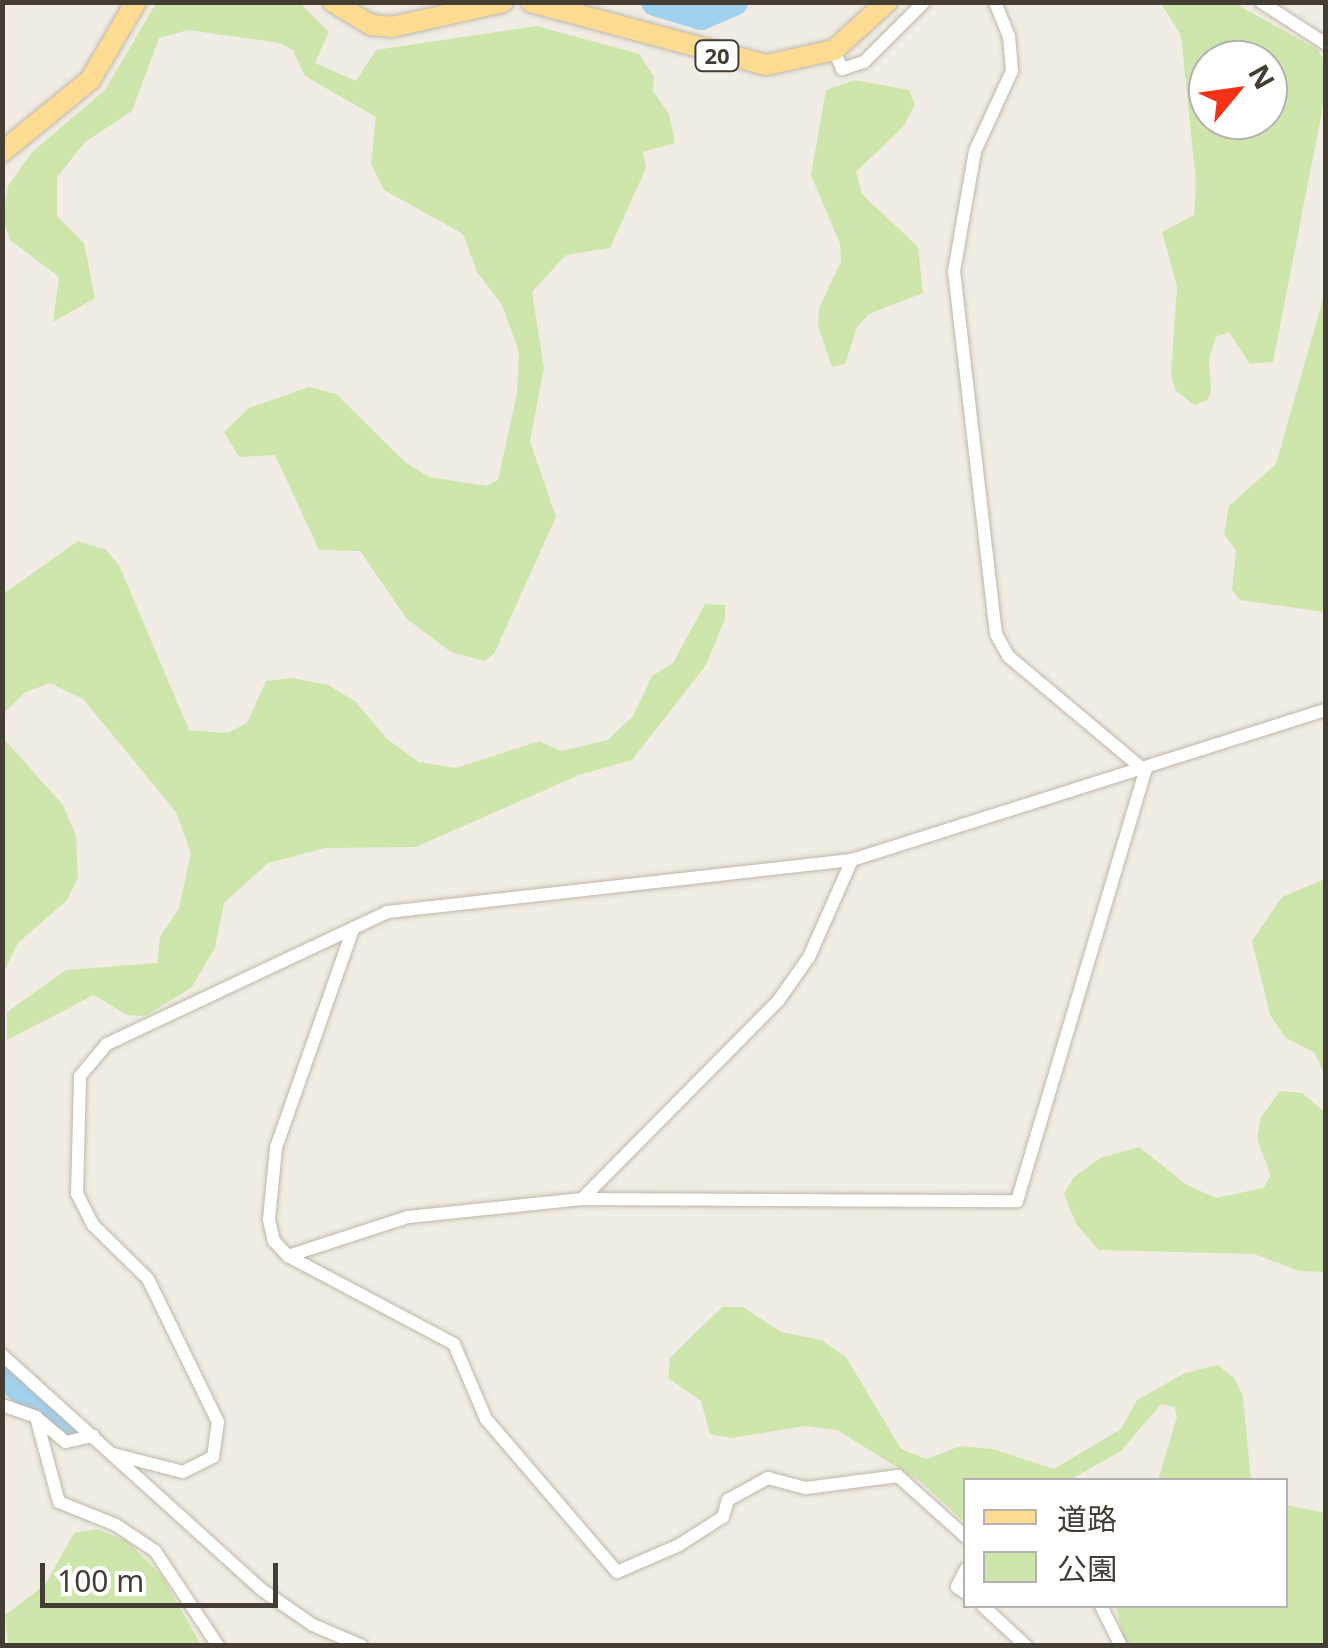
<!DOCTYPE html>
<meta charset="utf-8">
<style>
body{margin:0}
#map{position:relative;width:1328px;height:1648px;overflow:hidden;background:#f1ede4;font-family:"Noto Sans","Noto Sans JP",sans-serif}
div>[style]{position:absolute}
.green>*{inset:0;background:#cee6ac}
.river>*{height:28px;margin:-14px;padding:0 14px;transform-origin:14px;border-radius:14px;background:#a0d1ee}
.roads{filter:drop-shadow(0 0 2px #c0b7a9) drop-shadow(0 0 2px #c0b7a9)}
.street>*{height:12px;margin:-6px;padding:0 6px;transform-origin:6px;border-radius:6px;background:#fff}
.primary>*{height:20px;margin:-10px;padding:0 10px;transform-origin:10px;border-radius:10px;background:#fcdb92}
span{translate:-50% -50%;white-space:nowrap;text-align:center;line-height:1.15;-webkit-text-stroke:8px #fff;paint-order:stroke}
.shield-label span{padding:2px 8px;background:#fff;border:2px solid;border-radius:8px;-webkit-text-stroke-width:0}
.shield-label{font-size:22px;color:#433d34;font-weight:700}
.frame{position:absolute;inset:0;border:5px solid #433d34;pointer-events:none}
.legend{position:absolute;left:963px;top:1478px;width:325px;height:130px;box-sizing:border-box;background:#fff;border:2px solid #b4b1ae;margin:0;padding:12px 18px;list-style:none;font-size:30px;color:#433d34}
.legend li{display:flex;align-items:center;gap:20px;height:50px}
.legend b{width:50px;border:2px solid #b4b1ae}
.north{position:absolute;left:1188px;top:40px;width:100px;height:100px;box-sizing:border-box;background:#fff;border:2px solid #b4b1ae;border-radius:50%;rotate:61deg;font-size:28px;font-weight:700;line-height:40px;text-align:center;color:#433d34}
.north::after{content:'';display:block;margin:auto;width:35px;height:45px;background:#f63116;clip-path:polygon(50% 0,100% 100%,50% 72%,0 100%)}
.scale{position:absolute;left:40px;top:1563px;width:238px;height:45px;box-sizing:border-box;border:5px solid #433d34;border-top:0;padding-left:12px;font-size:30px;line-height:35px;white-space:nowrap;color:#433d34;-webkit-text-stroke:8px #fff;paint-order:stroke}
</style>
<div id="map">
<div class="green">
<div style="clip-path:polygon(156px 3px,300px 3px,329px 32px,315px 63px,356px 81px,376px 50px,537px 26px,639px 54px,654px 77px,653px 91px,669px 114px,675px 143px,643px 152px,646px 168px,610px 248px,566px 255px,532px 292px,544px 368px,530px 441px,556px 517px,494px 654px,484px 661px,451px 652px,407px 619px,360px 551px,319px 550px,275px 455px,239px 457px,224px 432px,249px 408px,309px 387px,336px 394px,405px 462px,429px 477px,487px 486px,498px 480px,517px 394px,519px 352px,502px 305px,477px 272px,463px 234px,384px 190px,371px 164px,376px 117px,305px 76px,293px 50px,280px 43px,188px 30px,159px 38px,132px 111px,85px 142px,57px 177px,57px 216px,84px 243px,95px 298px,53px 322px,59px 277px,10px 240px,3px 219px,8px 186px,32px 152px,105px 90px)"></div>
<div style="clip-path:polygon(evenodd,1161px 3px,1234px 3px,1317px 49px,1325px 61px,1325px 96px,1273px 362px,1250px 364px,1229px 332px,1216px 337px,1209px 358px,1211px 392px,1208px 400px,1194px 405px,1175px 390px,1171px 374px,1177px 287px,1162px 232px,1194px 215px,1196px 182px,1181px 36px,1161px 3px,1208px 60px,1268px 60px,1268px 120px,1208px 120px,1208px 60px)"></div>
<div style="clip-path:polygon(855px 80px,909px 90px,915px 105px,903px 127px,856px 172px,862px 194px,918px 247px,923px 293px,869px 314px,857px 327px,845px 364px,832px 367px,818px 326px,819px 308px,841px 261px,840px 244px,811px 175px,826px 90px)"></div>
<div style="clip-path:polygon(1325px 292px,1326px 292px,1325px 612px,1240px 600px,1232px 590px,1236px 551px,1224px 534px,1229px 506px,1276px 464px)"></div>
<div style="clip-path:polygon(78px 541px,106px 550px,119px 565px,189px 730px,227px 733px,247px 723px,266px 681px,292px 678px,328px 685px,355px 701px,387px 739px,419px 762px,456px 768px,539px 741px,561px 751px,608px 740px,633px 716px,652px 676px,673px 663px,705px 604px,725px 605px,725px 619px,706px 665px,632px 760px,579px 775px,416px 847px,325px 848px,268px 863px,224px 903px,215px 948px,191px 988px,145px 1016px,127px 1015px,94px 995px,7px 1040px,7px 1012px,66px 970px,157px 963px,160px 937px,179px 908px,191px 853px,176px 812px,83px 699px,50px 683px,24px 693px,6px 711px,3px 731px,3px 594px)"></div>
<div style="clip-path:polygon(3px 738px,63px 805px,76px 836px,78px 878px,67px 900px,18px 943px,3px 974px)"></div>
<div style="clip-path:polygon(1325px 879px,1326px 879px,1325px 1076px,1315px 1053px,1286px 1038px,1270px 1015px,1252px 941px,1282px 897px)"></div>
<div style="clip-path:polygon(1280px 1091px,1302px 1093px,1325px 1112px,1325px 1272px,1299px 1271px,1254px 1254px,1099px 1250px,1076px 1224px,1064px 1194px,1073px 1178px,1100px 1158px,1139px 1147px,1187px 1185px,1216px 1198px,1263px 1188px,1271px 1176px,1257px 1139px,1261px 1117px)"></div>
<div style="clip-path:polygon(722px 1307px,743px 1307px,781px 1332px,821px 1340px,846px 1357px,901px 1449px,927px 1459px,960px 1446px,993px 1449px,1054px 1469px,1121px 1429px,1137px 1400px,1185px 1373px,1218px 1365px,1235px 1379px,1243px 1397px,1251px 1480px,1158px 1480px,1177px 1417px,1174px 1407px,1161px 1404px,1121px 1451px,1070px 1480px,966px 1480px,963px 1521px,921px 1482px,837px 1430px,805px 1426px,731px 1438px,710px 1434px,701px 1401px,668px 1378px,670px 1358px)"></div>
<div style="clip-path:polygon(1286px 1505px,1325px 1513px,1325px 1645px,1125px 1645px,1116px 1606px,1286px 1606px)"></div>
<div style="clip-path:polygon(97px 1529px,128px 1542px,162px 1576px,201px 1645px,8px 1645px,5px 1615px,45px 1585px,74px 1533px)"></div>
</div>
<div class="river">
<div style="left:655px;top:2px;width:48px;rotate:16.9deg"></div>
<div style="left:701px;top:16px;width:36px;rotate:-23deg"></div>
<div style="left:2px;top:1373px;width:90px;rotate:40.9deg"></div>
</div>
<div class="roads">
<div class="street">
<div style="left:995px;top:2px;width:37px;rotate:68deg"></div>
<div style="left:1009px;top:36px;width:35px;rotate:85deg"></div>
<div style="left:1012px;top:71px;width:88px;rotate:114.8deg"></div>
<div style="left:975px;top:151px;width:122px;rotate:99.9deg"></div>
<div style="left:954px;top:271px;width:365px;rotate:83.4deg"></div>
<div style="left:996px;top:634px;width:25px;rotate:61deg"></div>
<div style="left:1008px;top:656px;width:179px;rotate:40deg"></div>
<div style="left:1261px;top:2px;width:77px;rotate:32.9deg"></div>
<div style="left:834px;top:50px;width:21px;rotate:67deg"></div>
<div style="left:842px;top:69px;width:23px;rotate:-18deg"></div>
<div style="left:864px;top:62px;width:85px;rotate:-45deg"></div>
<div style="left:353px;top:929px;width:232px;rotate:109.4deg"></div>
<div style="left:276px;top:1148px;width:72px;rotate:95.6deg"></div>
<div style="left:269px;top:1220px;width:22px;rotate:77deg"></div>
<div style="left:274px;top:1241px;width:21px;rotate:47deg"></div>
<div style="left:288px;top:1256px;width:188px;rotate:27.9deg"></div>
<div style="left:454px;top:1344px;width:82px;rotate:66.9deg"></div>
<div style="left:486px;top:1419px;width:201px;rotate:49.4deg"></div>
<div style="left:617px;top:1572px;width:68px;rotate:-23.5deg"></div>
<div style="left:679px;top:1545px;width:52px;rotate:-32.5deg"></div>
<div style="left:723px;top:1517px;width:18px;rotate:-74deg"></div>
<div style="left:728px;top:1500px;width:46px;rotate:-28.8deg"></div>
<div style="left:768px;top:1478px;width:39px;rotate:15deg"></div>
<div style="left:806px;top:1488px;width:93px;rotate:-7.4deg"></div>
<div style="left:898px;top:1476px;width:91px;rotate:41.9deg"></div>
<div style="left:582px;top:1199px;width:279px;rotate:-45.3deg"></div>
<div style="left:778px;top:1001px;width:54px;rotate:-54.8deg"></div>
<div style="left:809px;top:957px;width:106px;rotate:-66.1deg"></div>
<div style="left:288px;top:1256px;width:126px;rotate:-18deg"></div>
<div style="left:408px;top:1217px;width:175px;rotate:-5.9deg"></div>
<div style="left:582px;top:1199px;width:435px;rotate:0.3deg"></div>
<div style="left:1017px;top:1201px;width:449px;rotate:-73.4deg"></div>
<div style="left:2px;top:1355px;width:350px;rotate:42.1deg"></div>
<div style="left:262px;top:1590px;width:62px;rotate:34.5deg"></div>
<div style="left:313px;top:1625px;width:53px;rotate:23.2deg"></div>
<div style="left:2px;top:1405px;width:36px;rotate:19deg"></div>
<div style="left:36px;top:1417px;width:39px;rotate:40deg"></div>
<div style="left:66px;top:1442px;width:28px;rotate:-13deg"></div>
<div style="left:36px;top:1417px;width:88px;rotate:74.9deg"></div>
<div style="left:59px;top:1502px;width:61px;rotate:22deg"></div>
<div style="left:116px;top:1525px;width:47px;rotate:33.7deg"></div>
<div style="left:155px;top:1551px;width:114px;rotate:56.4deg"></div>
<div style="left:113px;top:1454px;width:72px;rotate:14.4deg"></div>
<div style="left:183px;top:1472px;width:34px;rotate:-27deg"></div>
<div style="left:213px;top:1457px;width:35px;rotate:-82deg"></div>
<div style="left:218px;top:1422px;width:159px;rotate:-116.1deg"></div>
<div style="left:148px;top:1279px;width:77px;rotate:-135.5deg"></div>
<div style="left:93px;top:1225px;width:35px;rotate:-117deg"></div>
<div style="left:77px;top:1194px;width:118px;rotate:-88.5deg"></div>
<div style="left:80px;top:1076px;width:42px;rotate:-49.8deg"></div>
<div style="left:107px;top:1044px;width:310px;rotate:-25.2deg"></div>
<div style="left:387px;top:912px;width:468px;rotate:-6.4deg"></div>
<div style="left:852px;top:860px;width:497px;rotate:-17.6deg"></div>
<div style="left:966px;top:1569px;width:20px;rotate:117deg"></div>
<div style="left:957px;top:1587px;width:11px;rotate:34deg"></div>
<div style="left:983px;top:1606px;width:59px;rotate:42.9deg"></div>
<div style="left:1101px;top:1606px;width:45px;rotate:63.4deg"></div>
</div>
<div class="primary">
<div style="left:333px;top:2px;width:44px;rotate:31.2deg"></div>
<div style="left:371px;top:25px;width:21px;rotate:5deg"></div>
<div style="left:392px;top:27px;width:114px;rotate:-12.7deg"></div>
<div style="left:531px;top:2px;width:243px;rotate:15deg"></div>
<div style="left:766px;top:65px;width:70px;rotate:-12.4deg"></div>
<div style="left:834px;top:50px;width:72px;rotate:-42.2deg"></div>
<div style="left:2px;top:152px;width:114px;rotate:-39.3deg"></div>
<div style="left:90px;top:80px;width:91px;rotate:-59.5deg"></div>
</div>
</div>
<div class="shield-label">
<span style="left:717px;top:56px">20</span>
</div>
<div class="frame"></div>
<ul class="legend">
<li><b style="height:12px;background:#fcdb92"></b>道路</li>
<li><b style="height:28px;background:#cee6ac"></b>公園</li>
</ul>
<div class="north">N</div>
<div class="scale">100 m</div>
</div>
